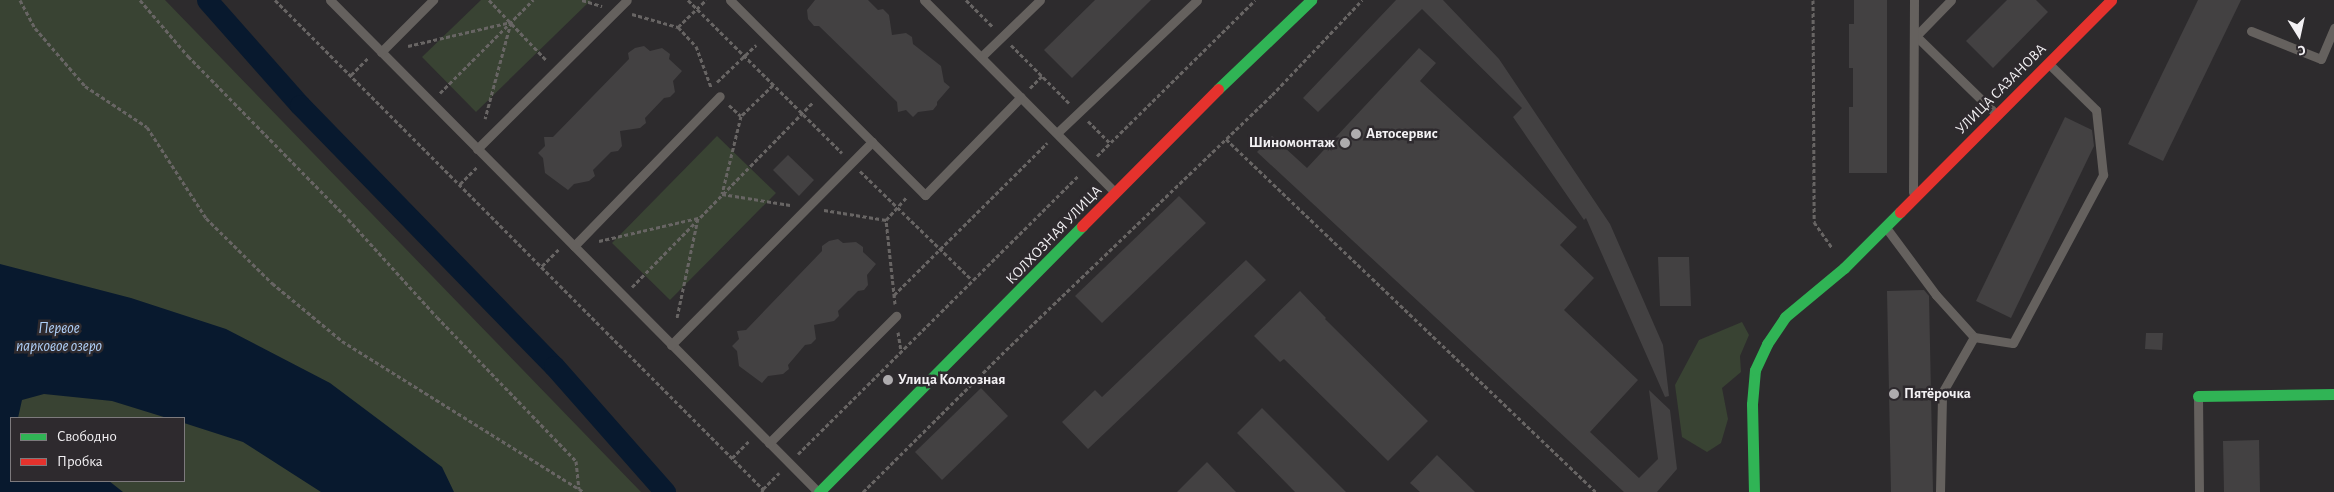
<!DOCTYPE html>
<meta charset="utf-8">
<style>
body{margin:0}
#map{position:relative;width:2334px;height:492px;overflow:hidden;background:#2d2b2d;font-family:"Alegreya Sans",sans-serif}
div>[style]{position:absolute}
.green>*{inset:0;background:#394333}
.water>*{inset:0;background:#08192e}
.canal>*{height:21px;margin:-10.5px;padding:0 10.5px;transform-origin:10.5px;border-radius:10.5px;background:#08192e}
.building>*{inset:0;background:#434142}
.path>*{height:3px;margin-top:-1.5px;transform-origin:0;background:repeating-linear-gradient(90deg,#686564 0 4px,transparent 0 6.5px)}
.lane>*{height:9px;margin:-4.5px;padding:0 4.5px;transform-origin:4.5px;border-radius:4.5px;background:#65615e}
.fast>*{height:11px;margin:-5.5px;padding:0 5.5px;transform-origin:5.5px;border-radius:5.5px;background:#30b455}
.jam>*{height:11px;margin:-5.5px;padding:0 5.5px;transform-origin:5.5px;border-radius:5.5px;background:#e5322d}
.dots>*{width:14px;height:14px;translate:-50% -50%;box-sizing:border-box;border:2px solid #2e2a2e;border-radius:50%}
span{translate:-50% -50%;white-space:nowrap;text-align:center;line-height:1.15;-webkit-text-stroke:5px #2e2a2e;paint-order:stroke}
.street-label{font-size:15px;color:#f3f1f4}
.poi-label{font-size:15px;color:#f3f1f4;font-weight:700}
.left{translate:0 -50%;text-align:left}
.right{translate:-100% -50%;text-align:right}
.water-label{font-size:16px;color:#aecef6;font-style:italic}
.legend{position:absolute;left:10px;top:417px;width:175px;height:65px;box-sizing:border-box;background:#2e2a2e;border:1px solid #7d7a7d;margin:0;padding:6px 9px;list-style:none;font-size:15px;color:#f3f1f4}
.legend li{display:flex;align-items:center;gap:10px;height:25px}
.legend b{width:25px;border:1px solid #7d7a7d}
.north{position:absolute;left:2274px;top:10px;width:50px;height:50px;-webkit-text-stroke:4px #2e2a2e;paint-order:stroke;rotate:170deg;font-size:14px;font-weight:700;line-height:20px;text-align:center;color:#f3f1f4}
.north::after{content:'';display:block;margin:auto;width:18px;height:22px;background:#f3f1f4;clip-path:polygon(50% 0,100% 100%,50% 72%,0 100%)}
</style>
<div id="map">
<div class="green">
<div style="clip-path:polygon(evenodd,0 0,165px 0,641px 492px,0 492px,0 0,11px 418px,184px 418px,184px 481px,11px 481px,11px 418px)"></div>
<div style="clip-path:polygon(481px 0,591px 0,476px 112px,422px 57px)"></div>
<div style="clip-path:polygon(717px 136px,776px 193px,670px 300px,612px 243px)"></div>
<div style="clip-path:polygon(1742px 322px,1749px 335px,1740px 356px,1741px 372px,1722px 388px,1728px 419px,1721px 443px,1707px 452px,1682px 437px,1675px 385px,1699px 340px)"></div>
</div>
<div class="water">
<div style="clip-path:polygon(0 264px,131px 298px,226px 329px,330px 383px,442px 467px,454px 492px,321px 492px,243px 442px,184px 423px,184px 418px,167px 418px,112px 401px,44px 394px,22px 400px,18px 418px,11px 418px,11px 481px,109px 481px,123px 492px,0 492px)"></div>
</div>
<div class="canal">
<div style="left:207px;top:0;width:140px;rotate:48.5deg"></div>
<div style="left:300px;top:105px;width:364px;rotate:45.8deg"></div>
<div style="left:554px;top:366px;width:168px;rotate:48.6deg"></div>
</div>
<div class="building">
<div style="clip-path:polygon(815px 0,868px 0,878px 10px,883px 9px,889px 15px,892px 35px,906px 33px,912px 37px,913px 44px,941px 66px,944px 82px,950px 87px,937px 102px,937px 105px,933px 110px,918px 112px,913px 117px,906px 110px,898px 112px,897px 102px,819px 26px,814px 26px,808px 19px,807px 10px)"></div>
<div style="clip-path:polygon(1095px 0,1151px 0,1072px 78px,1044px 50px)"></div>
<div style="clip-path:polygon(1396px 0,1443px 0,1499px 59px,1610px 224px,1663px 345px,1669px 396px,1665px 397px,1586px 218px,1584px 220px,1513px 117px,1522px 108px,1422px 9px,1318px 112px,1303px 98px)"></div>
<div style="clip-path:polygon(1854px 0,1887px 0,1887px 173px,1849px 173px,1849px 107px,1853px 107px,1853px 68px,1849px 68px,1849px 24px,1854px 24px)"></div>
<div style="clip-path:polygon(2007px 0,2036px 0,2048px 12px,1993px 68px,1966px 41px)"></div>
<div style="clip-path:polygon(2198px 0,2241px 0,2163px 161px,2128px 144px)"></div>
<div style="clip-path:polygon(644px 46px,650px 51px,662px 48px,670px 54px,669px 59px,682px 71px,673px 81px,675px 92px,670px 97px,664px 98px,645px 118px,646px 123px,640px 128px,620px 131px,622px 146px,618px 151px,611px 152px,593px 170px,595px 176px,589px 181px,574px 184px,568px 190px,545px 173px,543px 158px,538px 153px,545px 146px,544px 137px,553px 137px,629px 59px,628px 53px,635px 48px)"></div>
<div style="clip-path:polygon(1419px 48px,1436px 63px,1420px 81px,1577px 227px,1560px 245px,1594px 278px,1564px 310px,1638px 380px,1590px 432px,1639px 478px,1658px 459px,1649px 390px,1670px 410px,1677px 469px,1657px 492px,1624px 492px,1257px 152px,1272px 136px,1307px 168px)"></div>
<div style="clip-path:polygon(2065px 117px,2092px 130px,2094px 146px,2011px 318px,1976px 301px)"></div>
<div style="clip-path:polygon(788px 155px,814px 180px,799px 196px,773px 170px)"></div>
<div style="clip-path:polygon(1179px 196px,1206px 223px,1102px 323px,1075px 296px)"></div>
<div style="clip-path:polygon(838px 239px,843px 243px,856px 242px,863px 247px,863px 252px,876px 264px,867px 275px,868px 285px,864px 290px,858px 291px,838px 311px,839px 316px,834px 321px,814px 325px,816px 339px,811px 344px,805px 345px,788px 365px,789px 369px,783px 374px,768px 376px,762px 383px,739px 366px,737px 351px,732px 346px,739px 339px,737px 331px,746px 330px,822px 251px,822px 246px,829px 241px)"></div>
<div style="clip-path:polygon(1658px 257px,1689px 257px,1691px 306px,1660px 306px)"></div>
<div style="clip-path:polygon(1246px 260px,1266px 280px,1088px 449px,1062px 422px,1095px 390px,1102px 397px)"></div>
<div style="clip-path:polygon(1924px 290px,1929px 296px,1933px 492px,1891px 492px,1887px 291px)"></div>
<div style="clip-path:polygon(1300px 291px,1326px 318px,1325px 319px,1428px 421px,1388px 461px,1284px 359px,1280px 362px,1254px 336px)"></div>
<div style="clip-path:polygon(2146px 333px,2163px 333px,2162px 350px,2145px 349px)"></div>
<div style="clip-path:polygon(981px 388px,1008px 416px,942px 480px,915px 452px)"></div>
<div style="clip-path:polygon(1262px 408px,1346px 492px,1295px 492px,1237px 433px)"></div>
<div style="clip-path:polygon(2259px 440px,2260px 492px,2224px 492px,2223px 441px)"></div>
<div style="clip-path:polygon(1437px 455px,1475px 492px,1420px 492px,1410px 483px)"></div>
<div style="clip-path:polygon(1207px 462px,1236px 492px,1177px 492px)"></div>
</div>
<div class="path">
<div style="left:20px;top:0;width:32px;rotate:62deg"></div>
<div style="left:35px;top:28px;width:77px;rotate:49.2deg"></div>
<div style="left:85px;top:86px;width:74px;rotate:33.5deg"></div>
<div style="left:147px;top:127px;width:108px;rotate:57deg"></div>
<div style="left:206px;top:218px;width:93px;rotate:44.6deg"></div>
<div style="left:272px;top:283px;width:91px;rotate:39.6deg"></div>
<div style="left:342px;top:341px;width:279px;rotate:32deg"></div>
<div style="left:140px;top:0;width:74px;rotate:49.4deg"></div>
<div style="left:188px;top:56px;width:228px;rotate:45.5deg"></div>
<div style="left:348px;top:219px;width:132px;rotate:47.8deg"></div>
<div style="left:437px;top:317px;width:200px;rotate:46deg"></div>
<div style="left:576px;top:461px;width:28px;rotate:84deg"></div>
<div style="left:579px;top:489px;width:6px;rotate:31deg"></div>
<div style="left:275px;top:0;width:691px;rotate:45.06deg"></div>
<div style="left:489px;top:0;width:84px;rotate:46.4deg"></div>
<div style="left:582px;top:0;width:21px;rotate:17deg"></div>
<div style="left:688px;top:0;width:217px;rotate:44.8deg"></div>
<div style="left:966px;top:0;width:38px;rotate:45deg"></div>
<div style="left:1813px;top:0;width:222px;rotate:89.7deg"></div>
<div style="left:1814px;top:222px;width:32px;rotate:55deg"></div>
<div style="left:632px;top:14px;width:48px;rotate:15.8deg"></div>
<div style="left:678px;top:27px;width:39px;rotate:-44deg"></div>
<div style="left:678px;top:27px;width:26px;rotate:47deg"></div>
<div style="left:696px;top:46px;width:44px;rotate:69.9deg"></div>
<div style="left:1011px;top:45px;width:82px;rotate:45deg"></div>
<div style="left:408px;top:46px;width:106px;rotate:-13.1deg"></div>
<div style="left:511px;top:22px;width:100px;rotate:105deg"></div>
<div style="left:351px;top:75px;width:24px;rotate:-45deg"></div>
<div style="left:717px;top:82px;width:54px;rotate:-43.5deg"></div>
<div style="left:773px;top:85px;width:45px;rotate:135.9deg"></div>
<div style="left:741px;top:116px;width:80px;rotate:103.7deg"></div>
<div style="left:722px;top:194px;width:69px;rotate:9.2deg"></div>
<div style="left:1030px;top:88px;width:17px;rotate:-45deg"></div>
<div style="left:440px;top:93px;width:132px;rotate:-45deg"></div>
<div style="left:729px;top:105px;width:16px;rotate:43deg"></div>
<div style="left:1088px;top:121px;width:31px;rotate:45deg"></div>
<div style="left:1226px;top:139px;width:511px;rotate:43.65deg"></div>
<div style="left:1097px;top:156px;width:222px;rotate:-44.6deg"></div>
<div style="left:860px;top:171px;width:156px;rotate:44.2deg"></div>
<div style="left:460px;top:184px;width:24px;rotate:-45deg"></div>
<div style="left:824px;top:210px;width:63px;rotate:9.2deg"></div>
<div style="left:599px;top:241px;width:102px;rotate:-13.1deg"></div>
<div style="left:698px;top:218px;width:102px;rotate:101.9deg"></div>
<div style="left:542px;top:266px;width:24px;rotate:-45deg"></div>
<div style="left:632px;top:287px;width:259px;rotate:-45.6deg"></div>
<div style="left:894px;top:295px;width:216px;rotate:-44.8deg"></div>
<div style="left:895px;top:304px;width:84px;rotate:-96.1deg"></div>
<div style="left:886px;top:220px;width:31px;rotate:-48deg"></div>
<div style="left:898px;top:332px;width:20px;rotate:81deg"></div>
<div style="left:798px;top:454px;width:396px;rotate:-44.8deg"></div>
<div style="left:732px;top:458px;width:24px;rotate:-45deg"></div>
<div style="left:762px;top:492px;width:3px;rotate:-72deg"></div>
<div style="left:763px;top:489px;width:23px;rotate:-45deg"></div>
<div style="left:863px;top:492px;width:202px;rotate:-44.8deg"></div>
<div style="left:1006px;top:350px;width:368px;rotate:-43.8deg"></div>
<div style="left:1272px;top:95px;width:131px;rotate:-46.5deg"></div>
</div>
<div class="lane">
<div style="left:330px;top:0;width:693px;rotate:45.23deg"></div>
<div style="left:730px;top:0;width:276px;rotate:45deg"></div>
<div style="left:925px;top:195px;width:137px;rotate:-45.6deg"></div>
<div style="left:924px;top:0;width:269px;rotate:45.2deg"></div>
<div style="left:1951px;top:0;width:50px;rotate:134.2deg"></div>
<div style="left:1916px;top:36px;width:110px;rotate:44.3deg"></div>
<div style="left:2251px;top:31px;width:75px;rotate:21.8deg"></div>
<div style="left:2321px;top:59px;width:34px;rotate:-67deg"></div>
<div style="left:381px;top:52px;width:74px;rotate:-45deg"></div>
<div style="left:981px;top:57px;width:82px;rotate:-44deg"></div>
<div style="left:1057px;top:133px;width:193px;rotate:-43.5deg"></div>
<div style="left:477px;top:149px;width:211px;rotate:-44.8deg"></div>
<div style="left:1913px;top:192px;width:192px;rotate:-89.7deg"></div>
<div style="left:1887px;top:229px;width:82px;rotate:53.4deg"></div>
<div style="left:1936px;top:295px;width:57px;rotate:47.9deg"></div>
<div style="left:1974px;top:337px;width:39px;rotate:9deg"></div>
<div style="left:2013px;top:343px;width:191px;rotate:-61.8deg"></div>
<div style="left:2103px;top:175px;width:65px;rotate:-96.1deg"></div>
<div style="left:2096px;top:110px;width:64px;rotate:-135.6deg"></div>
<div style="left:574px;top:246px;width:209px;rotate:-45.8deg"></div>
<div style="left:671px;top:345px;width:286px;rotate:-45.3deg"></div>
<div style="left:2198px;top:397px;width:95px;rotate:89.4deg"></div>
<div style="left:769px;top:443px;width:180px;rotate:-45deg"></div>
<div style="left:1940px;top:492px;width:99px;rotate:-88.8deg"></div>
<div style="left:1942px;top:393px;width:64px;rotate:-60.3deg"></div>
</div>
<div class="fast">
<div style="left:1218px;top:89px;width:129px;rotate:-43.7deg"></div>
<div style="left:2198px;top:396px;width:136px;rotate:-0.8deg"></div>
<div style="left:819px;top:492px;width:374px;rotate:-45.3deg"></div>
<div style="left:1754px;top:492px;width:88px;rotate:-91.3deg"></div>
<div style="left:1752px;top:404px;width:34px;rotate:-85deg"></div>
<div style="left:1755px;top:370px;width:29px;rotate:-65deg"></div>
<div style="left:1767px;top:344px;width:32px;rotate:-56deg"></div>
<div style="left:1785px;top:317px;width:77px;rotate:-39.7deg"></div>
<div style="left:1844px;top:268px;width:79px;rotate:-45deg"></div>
</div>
<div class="jam">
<div style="left:1900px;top:212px;width:299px;rotate:-45.1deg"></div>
<div style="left:1082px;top:226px;width:193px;rotate:-45.2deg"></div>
</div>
<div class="dots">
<div style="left:1356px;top:134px;background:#aeacae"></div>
<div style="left:1345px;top:143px;background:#aeacae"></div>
<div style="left:888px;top:380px;background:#aeacae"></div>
<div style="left:1894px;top:394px;background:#aeacae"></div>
</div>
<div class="street-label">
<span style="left:2001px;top:89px;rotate:-45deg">УЛИЦА САЗАНОВА</span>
<span style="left:1054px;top:235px;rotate:-46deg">КОЛХОЗНАЯ УЛИЦА</span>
</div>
<div class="poi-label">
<span class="left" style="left:1366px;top:134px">Автосервис</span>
<span class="right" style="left:1335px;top:143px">Шиномонтаж</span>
<span class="left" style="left:898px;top:380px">Улица Колхозная</span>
<span class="left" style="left:1904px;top:394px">Пятёрочка</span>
</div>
<div class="water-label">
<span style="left:59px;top:337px">Первое<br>парковое озеро</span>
</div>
<ul class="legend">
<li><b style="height:6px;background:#30b455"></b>Свободно</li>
<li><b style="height:6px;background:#e5322d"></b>Пробка</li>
</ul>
<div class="north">С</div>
</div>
